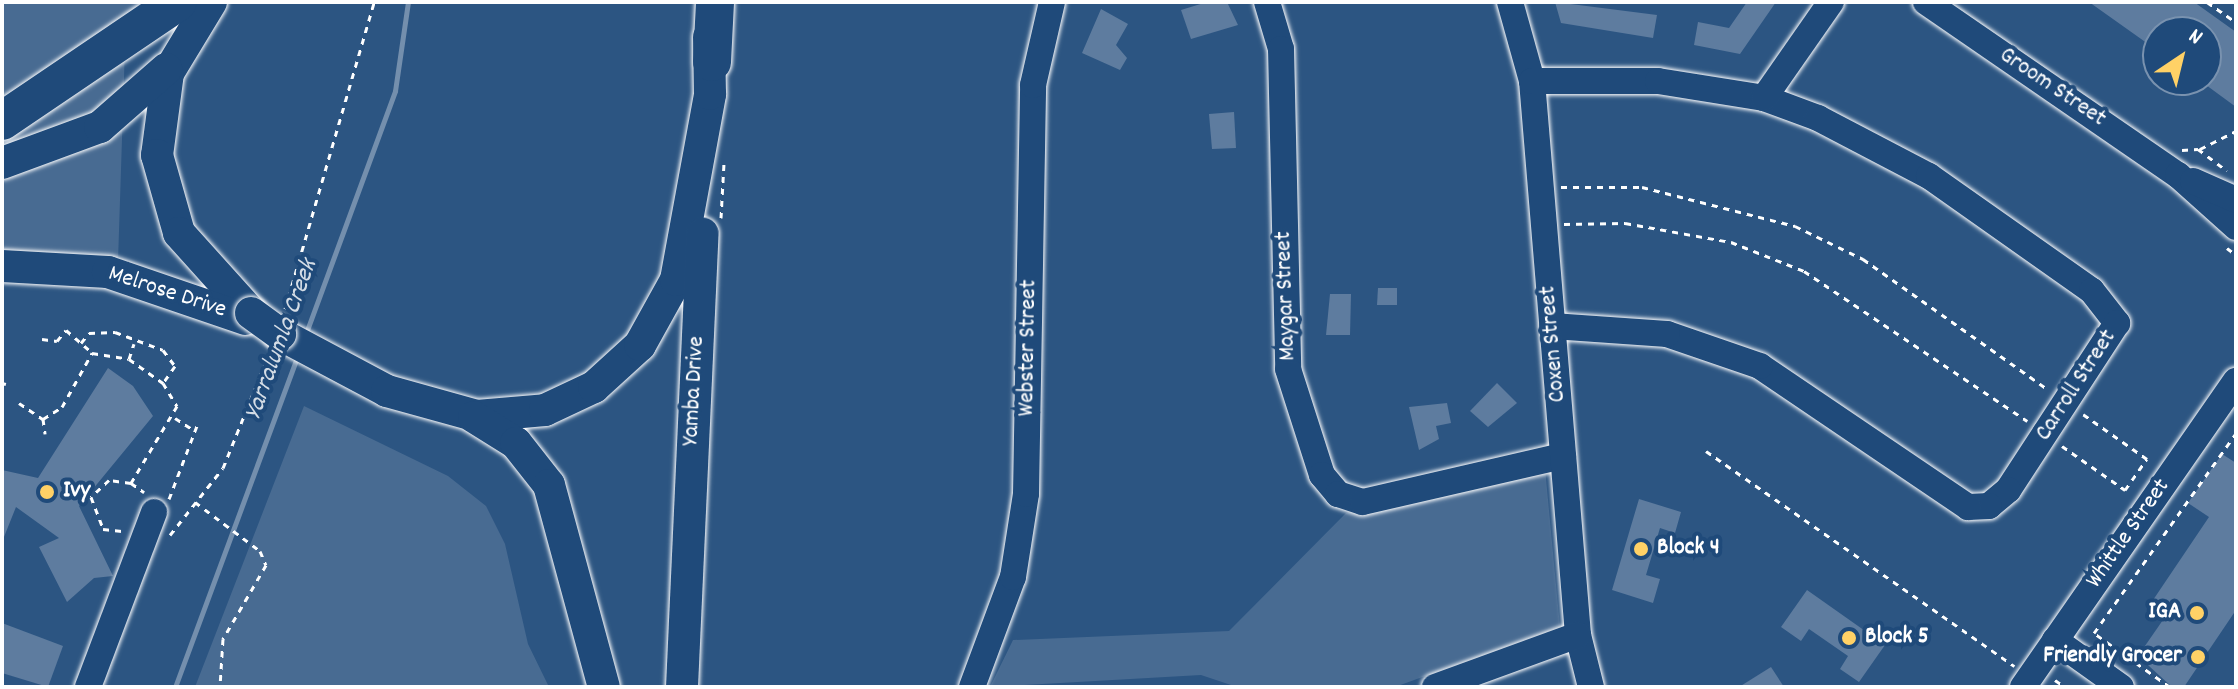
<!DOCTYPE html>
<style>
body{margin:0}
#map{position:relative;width:2238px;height:689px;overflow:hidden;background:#2c5582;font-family:Dekko,sans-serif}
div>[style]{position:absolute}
.green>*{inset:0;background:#486b92}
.stream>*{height:5px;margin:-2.5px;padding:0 2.5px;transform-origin:2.5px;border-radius:2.5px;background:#748fad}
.building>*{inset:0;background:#5e7c9f}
.path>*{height:3px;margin-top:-1.5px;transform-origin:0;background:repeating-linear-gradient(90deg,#fff 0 6px,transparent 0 12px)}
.roads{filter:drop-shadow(0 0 2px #fff) drop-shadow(0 0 2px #fff)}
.minor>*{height:26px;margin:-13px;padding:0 13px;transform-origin:13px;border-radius:13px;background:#1f4a7a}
.major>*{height:32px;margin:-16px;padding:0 16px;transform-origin:16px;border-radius:16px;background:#1f4a7a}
.highway>*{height:38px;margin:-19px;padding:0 19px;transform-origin:19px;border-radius:19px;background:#1f4a7a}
.bridges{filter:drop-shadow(0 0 2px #fff) drop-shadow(0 0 2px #fff)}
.major-bridge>*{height:32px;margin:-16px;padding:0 16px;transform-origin:16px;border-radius:16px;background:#1f4a7a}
.dots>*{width:22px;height:22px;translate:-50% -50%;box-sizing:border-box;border:4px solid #1f4a7a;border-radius:50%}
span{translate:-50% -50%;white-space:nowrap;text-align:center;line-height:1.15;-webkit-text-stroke:8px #1f4a7a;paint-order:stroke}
.street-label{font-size:24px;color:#fff}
.poi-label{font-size:24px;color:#fff;font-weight:700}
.left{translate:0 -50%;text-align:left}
.right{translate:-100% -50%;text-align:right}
.water-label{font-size:26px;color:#d5dde6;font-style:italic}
.frame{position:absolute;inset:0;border:4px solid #fff;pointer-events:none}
.north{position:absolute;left:2142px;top:16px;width:80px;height:80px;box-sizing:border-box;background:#1f4a7a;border:2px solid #7992af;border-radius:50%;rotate:35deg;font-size:22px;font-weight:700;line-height:32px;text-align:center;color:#fff}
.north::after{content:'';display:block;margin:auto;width:28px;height:36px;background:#ffd166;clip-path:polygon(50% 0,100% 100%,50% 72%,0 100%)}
</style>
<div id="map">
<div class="green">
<div style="clip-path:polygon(2px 2px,142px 2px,126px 16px,118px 262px,2px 257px)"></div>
<div style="clip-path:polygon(304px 406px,448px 476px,486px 506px,505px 544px,528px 644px,549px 687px,195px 687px)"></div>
<div style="clip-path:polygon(1545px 468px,1560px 627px,1395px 687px,1237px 687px,1201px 675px,990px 687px,1013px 640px,1229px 631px,1346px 513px)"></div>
</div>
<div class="stream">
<div style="left:306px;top:333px;width:258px;rotate:-69.8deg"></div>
<div style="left:395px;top:91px;width:90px;rotate:-81.7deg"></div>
<div style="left:175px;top:687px;width:351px;rotate:-69.7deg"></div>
</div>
<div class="building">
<div style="clip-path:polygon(1207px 2px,1227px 2px,1238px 25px,1191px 39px,1181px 10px)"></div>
<div style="clip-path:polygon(1555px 2px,1657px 15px,1653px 38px,1561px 23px)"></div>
<div style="clip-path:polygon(1747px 2px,1776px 2px,1740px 54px,1694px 45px,1698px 22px,1729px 28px)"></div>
<div style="clip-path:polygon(2089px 2px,2194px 2px,2236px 32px,2236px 107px,2206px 85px,2206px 32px,2158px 32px,2158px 51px)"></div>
<div style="clip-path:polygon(1101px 9px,1128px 24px,1116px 45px,1127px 58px,1120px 70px,1082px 53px)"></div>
<div style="clip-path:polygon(1234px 112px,1236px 148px,1212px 149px,1209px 114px)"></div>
<div style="clip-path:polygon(1378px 288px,1397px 288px,1397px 305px,1377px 305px)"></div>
<div style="clip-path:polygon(1330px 294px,1351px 294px,1350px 335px,1326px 335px)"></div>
<div style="clip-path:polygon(108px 368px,133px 386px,153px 416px,79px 506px,113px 576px,94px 578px,67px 602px,39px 547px,59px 538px,16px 507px,2px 542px,2px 470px,38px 478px)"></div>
<div style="clip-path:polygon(1497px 383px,1517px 403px,1488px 427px,1470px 411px)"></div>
<div style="clip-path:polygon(1447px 403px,1451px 423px,1436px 426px,1439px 439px,1419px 450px,1409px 407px)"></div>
<div style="clip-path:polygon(2222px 454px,2236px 463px,2236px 610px,2184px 687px,2172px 687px,2138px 656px,2165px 617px,2149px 606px,2209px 517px,2188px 503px)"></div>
<div style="clip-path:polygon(1639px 499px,1681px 512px,1675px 533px,1660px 528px,1646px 575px,1660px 579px,1653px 603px,1612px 590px)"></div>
<div style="clip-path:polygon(1807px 590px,1885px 645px,1859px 682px,1840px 669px,1848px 656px,1809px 629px,1801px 641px,1781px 627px)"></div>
<div style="clip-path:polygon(2px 623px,63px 646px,48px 687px,2px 673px)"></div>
<div style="clip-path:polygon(1771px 667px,1784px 687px,1739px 687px)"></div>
</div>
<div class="path">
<div style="left:2207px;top:2px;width:35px;rotate:35deg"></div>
<div style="left:2200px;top:149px;width:40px;rotate:-26.6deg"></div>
<div style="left:2182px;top:150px;width:16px;rotate:-4deg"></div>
<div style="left:2198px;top:149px;width:36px;rotate:37deg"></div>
<div style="left:1561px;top:187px;width:81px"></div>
<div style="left:1642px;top:187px;width:158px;rotate:14.3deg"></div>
<div style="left:1795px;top:226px;width:76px;rotate:25.9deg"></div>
<div style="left:1863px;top:259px;width:225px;rotate:35.2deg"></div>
<div style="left:721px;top:218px;width:56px;rotate:-86.9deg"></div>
<div style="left:1564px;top:224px;width:61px;rotate:-0.9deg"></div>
<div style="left:1625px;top:223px;width:108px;rotate:10.2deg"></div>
<div style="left:1731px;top:242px;width:79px;rotate:21.7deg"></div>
<div style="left:1804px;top:271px;width:269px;rotate:33.9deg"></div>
<div style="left:2227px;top:248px;width:11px;rotate:38deg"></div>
<div style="left:285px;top:309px;width:320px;rotate:-73.8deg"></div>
<div style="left:42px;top:339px;width:15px;rotate:8deg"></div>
<div style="left:57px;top:341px;width:14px;rotate:-51deg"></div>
<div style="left:66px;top:330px;width:35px;rotate:41deg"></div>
<div style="left:92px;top:353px;width:37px;rotate:9deg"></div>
<div style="left:129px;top:359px;width:42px;rotate:35.2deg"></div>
<div style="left:163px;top:383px;width:27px;rotate:59deg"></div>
<div style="left:177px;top:406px;width:90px;rotate:120.9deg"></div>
<div style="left:131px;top:483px;width:22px;rotate:-172deg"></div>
<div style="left:109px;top:480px;width:25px;rotate:137deg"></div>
<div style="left:91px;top:497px;width:34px;rotate:69deg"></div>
<div style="left:103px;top:529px;width:19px;rotate:6deg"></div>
<div style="left:81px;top:343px;width:13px;rotate:-51deg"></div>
<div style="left:89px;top:333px;width:26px;rotate:-2deg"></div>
<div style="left:115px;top:332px;width:51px;rotate:20.6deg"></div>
<div style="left:163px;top:350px;width:20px;rotate:53deg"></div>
<div style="left:175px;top:366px;width:21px;rotate:125deg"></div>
<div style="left:129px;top:359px;width:16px;rotate:-72deg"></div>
<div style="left:2px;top:383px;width:4px;rotate:14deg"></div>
<div style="left:19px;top:403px;width:29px;rotate:34deg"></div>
<div style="left:43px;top:419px;width:22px;rotate:-32deg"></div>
<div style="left:62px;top:407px;width:62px;rotate:-60.9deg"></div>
<div style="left:2px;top:407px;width:6px;rotate:90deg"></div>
<div style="left:175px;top:418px;width:24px;rotate:33deg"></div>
<div style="left:43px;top:419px;width:15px;rotate:82deg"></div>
<div style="left:2062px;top:446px;width:77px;rotate:34.9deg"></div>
<div style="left:2125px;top:490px;width:38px;rotate:-55deg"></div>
<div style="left:2147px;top:459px;width:78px;rotate:-144.9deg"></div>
<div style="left:1706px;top:451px;width:376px;rotate:34.9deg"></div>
<div style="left:131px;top:483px;width:16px;rotate:35deg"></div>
<div style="left:169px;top:499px;width:81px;rotate:-69.1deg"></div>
<div style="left:195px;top:502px;width:81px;rotate:37deg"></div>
<div style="left:260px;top:551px;width:15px;rotate:67deg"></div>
<div style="left:266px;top:565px;width:86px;rotate:120.2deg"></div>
<div style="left:223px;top:639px;width:48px;rotate:93.6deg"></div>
<div style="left:170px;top:535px;width:85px;rotate:-51.7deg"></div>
<div style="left:223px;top:468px;width:123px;rotate:-68deg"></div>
<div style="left:2055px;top:680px;width:12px;rotate:35deg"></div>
<div style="left:2170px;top:687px;width:93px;rotate:-144.6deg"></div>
<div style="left:2094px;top:633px;width:245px;rotate:-54.6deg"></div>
</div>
<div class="roads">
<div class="minor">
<div style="left:1267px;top:2px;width:49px;rotate:73.4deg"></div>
<div style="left:1281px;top:49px;width:320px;rotate:88.7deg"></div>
<div style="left:1288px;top:369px;width:111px;rotate:72.2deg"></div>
<div style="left:1322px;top:475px;width:25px;rotate:50deg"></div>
<div style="left:1338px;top:494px;width:26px;rotate:18deg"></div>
<div style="left:1363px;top:502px;width:205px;rotate:-13deg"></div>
<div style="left:1510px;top:2px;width:82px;rotate:74.4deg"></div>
<div style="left:1532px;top:81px;width:556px;rotate:85.25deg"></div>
<div style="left:1578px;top:635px;width:54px;rotate:76deg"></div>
<div style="left:1926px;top:2px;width:306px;rotate:34.5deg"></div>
<div style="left:2178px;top:175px;width:78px;rotate:41.9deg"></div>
<div style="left:1532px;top:81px;width:126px"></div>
<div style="left:1658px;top:81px;width:107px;rotate:9.1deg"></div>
<div style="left:1764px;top:98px;width:58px;rotate:20.3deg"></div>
<div style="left:1818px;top:118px;width:125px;rotate:27.6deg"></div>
<div style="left:1929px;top:176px;width:199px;rotate:35.2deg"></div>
<div style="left:2092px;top:291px;width:41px;rotate:52deg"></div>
<div style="left:2117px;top:323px;width:199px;rotate:123.1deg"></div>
<div style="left:2008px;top:490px;width:25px;rotate:140deg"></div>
<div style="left:1989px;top:506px;width:21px;rotate:177deg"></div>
<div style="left:1968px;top:507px;width:251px;rotate:-145.9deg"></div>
<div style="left:1760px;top:366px;width:98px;rotate:-161deg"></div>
<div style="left:1667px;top:334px;width:115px;rotate:-176deg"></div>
<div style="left:1764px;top:98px;width:117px;rotate:-55.1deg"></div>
<div style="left:2193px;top:181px;width:47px;rotate:23.8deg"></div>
<div style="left:2055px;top:640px;width:81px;rotate:35.5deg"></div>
<div style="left:88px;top:687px;width:187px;rotate:-69.3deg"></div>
<div style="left:972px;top:687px;width:117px;rotate:-69.6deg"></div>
<div style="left:1013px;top:577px;width:84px;rotate:-81.1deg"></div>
<div style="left:1026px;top:494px;width:409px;rotate:-89deg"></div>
<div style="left:1033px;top:85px;width:85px;rotate:-77.1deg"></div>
<div style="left:1435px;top:687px;width:152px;rotate:-20deg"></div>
<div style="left:2023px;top:687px;width:373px;rotate:-55.2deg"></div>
</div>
<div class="major">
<div style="left:211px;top:2px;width:83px;rotate:121.2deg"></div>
<div style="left:168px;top:73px;width:83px;rotate:97.6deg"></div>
<div style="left:157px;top:155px;width:81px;rotate:74.2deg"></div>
<div style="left:179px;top:233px;width:108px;rotate:48deg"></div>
<div style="left:2px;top:163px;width:104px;rotate:-20.2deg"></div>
<div style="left:100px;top:127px;width:88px;rotate:-41.3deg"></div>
<div style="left:2px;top:266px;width:106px;rotate:3.2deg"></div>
<div style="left:108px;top:272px;width:145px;rotate:18.9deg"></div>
<div style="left:280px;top:334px;width:121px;rotate:28deg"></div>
<div style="left:387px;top:391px;width:93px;rotate:15.5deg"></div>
<div style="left:477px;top:416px;width:68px;rotate:-5deg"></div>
<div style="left:545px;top:410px;width:54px;rotate:-25.1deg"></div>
<div style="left:594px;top:387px;width:62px;rotate:-42.4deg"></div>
<div style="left:640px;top:345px;width:74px;rotate:-61deg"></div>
<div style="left:676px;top:280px;width:189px;rotate:-79.6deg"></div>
<div style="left:710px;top:94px;width:57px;rotate:-91deg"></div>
<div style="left:474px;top:417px;width:49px;rotate:31.8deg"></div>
<div style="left:516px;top:443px;width:53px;rotate:51.8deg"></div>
<div style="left:549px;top:485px;width:209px;rotate:74.8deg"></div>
<div style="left:682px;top:687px;width:454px;rotate:-87.4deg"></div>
</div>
<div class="highway">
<div style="left:712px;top:62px;width:60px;rotate:-87.1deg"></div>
<div style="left:2px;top:121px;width:212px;rotate:-34.1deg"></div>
</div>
</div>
<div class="bridges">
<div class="major-bridge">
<div style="left:251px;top:313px;width:36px;rotate:36deg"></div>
</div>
</div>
<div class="dots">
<div style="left:47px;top:492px;background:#ffd166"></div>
<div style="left:1641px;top:549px;background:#ffd166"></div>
<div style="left:2197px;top:613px;background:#ffd166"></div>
<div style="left:1849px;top:638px;background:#ffd166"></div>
<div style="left:2198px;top:657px;background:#ffd166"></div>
</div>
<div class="street-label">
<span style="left:2052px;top:88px;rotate:34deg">Groom Street</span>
<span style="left:167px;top:293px;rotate:18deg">Melrose Drive</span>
<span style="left:1287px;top:296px;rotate:-92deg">Maygar Street</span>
<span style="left:1554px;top:344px;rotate:-95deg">Coxen Street</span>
<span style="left:1029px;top:348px;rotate:-89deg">Webster Street</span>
<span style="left:2077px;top:386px;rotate:-57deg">Carroll Street</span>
<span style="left:695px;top:391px;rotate:-87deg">Yamba Drive</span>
<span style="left:2129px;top:534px;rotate:-55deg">Whittle Street</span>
</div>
<div class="poi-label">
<span class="left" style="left:63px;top:492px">Ivy</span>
<span class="left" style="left:1657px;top:549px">Block 4</span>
<span class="right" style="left:2181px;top:613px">IGA</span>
<span class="left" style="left:1865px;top:638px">Block 5</span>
<span class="right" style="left:2182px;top:657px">Friendly Grocer</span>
</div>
<div class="water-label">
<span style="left:282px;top:340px;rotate:-70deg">Yarralumla Creek</span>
</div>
<div class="frame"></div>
<div class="north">N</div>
</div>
